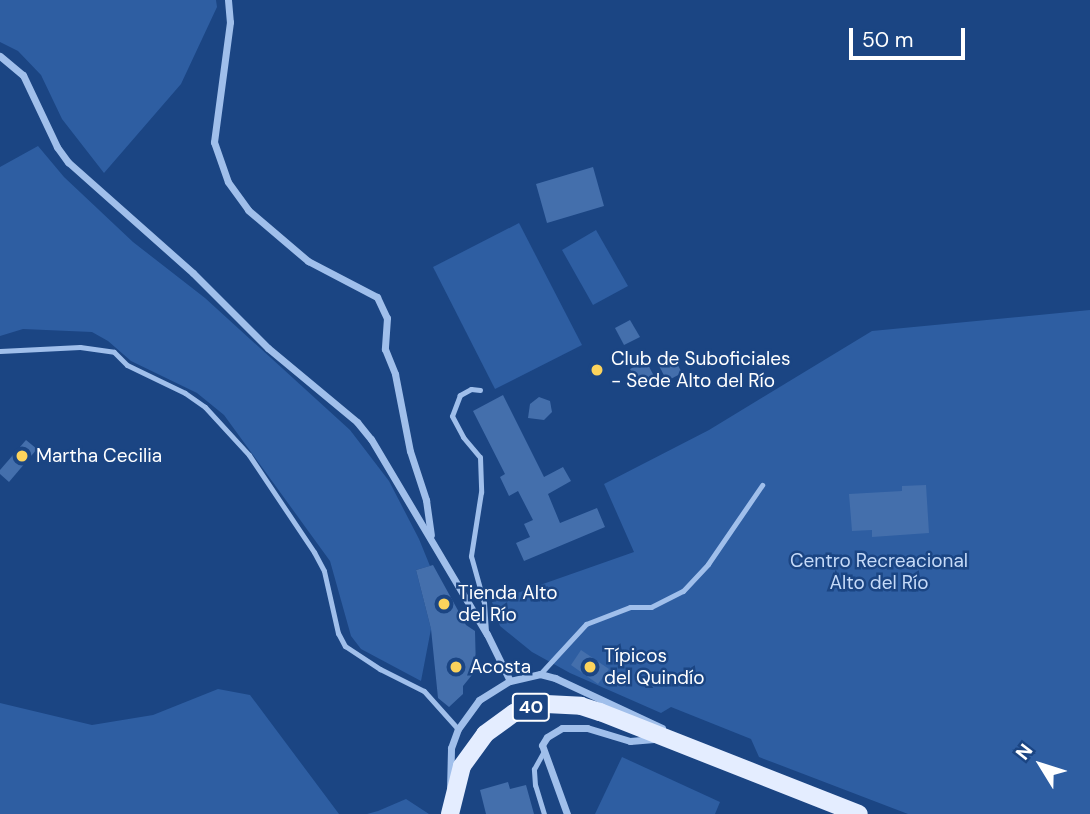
<!DOCTYPE html>
<meta charset="utf-8">
<style>
body{margin:0}
#map{position:relative;width:1090px;height:814px;overflow:hidden;background:#1b4583;font-family:"DM Sans",sans-serif}
div>[style]{position:absolute}
.green>*{inset:0;background:#2e5ea2}
.building>*{inset:0;background:#446fac}
.service>*{height:5px;margin:-2.5px;padding:0 2.5px;transform-origin:2.5px;border-radius:2.5px;background:#a0bfeb}
.minor>*{height:7px;margin:-3.5px;padding:0 3.5px;transform-origin:3.5px;border-radius:3.5px;background:#a0bfeb}
.primary>*{height:18px;margin:-9px;padding:0 9px;transform-origin:9px;border-radius:9px;background:#e4edff}
.dots>*{width:19px;height:19px;translate:-50% -50%;box-sizing:border-box;border:4px solid #1b4583;border-radius:50%}
span{translate:-50% -50%;white-space:nowrap;text-align:center;line-height:1.15;-webkit-text-stroke:5px #1b4583;paint-order:stroke}
.shield-label span{padding:2px 5px;background:#1b4583;border:2px solid;border-radius:5px;-webkit-text-stroke-width:0}
.shield-label{font-size:18px;color:#fff;font-weight:700}
.poi-label{font-size:19px;color:#fff}
.left{translate:0 -50%;text-align:left}
.park-label{font-size:19px;color:#c5daf8}
.north{position:absolute;left:1006px;top:730px;width:70px;height:70px;-webkit-text-stroke:5px #1b4583;paint-order:stroke;rotate:308deg;font-size:19px;font-weight:700;line-height:28px;text-align:center;color:#fff}
.north::after{content:'';display:block;margin:auto;width:24px;height:32px;background:#fff;clip-path:polygon(50% 0,100% 100%,50% 72%,0 100%)}
.scale{position:absolute;left:849px;top:28px;width:116px;height:32px;box-sizing:border-box;border:4px solid #fff;border-top:0;padding-left:9px;font-size:21px;line-height:24px;white-space:nowrap;color:#fff;-webkit-text-stroke:5px #1b4583;paint-order:stroke}
</style>
<div id="map">
<div class="green">
<div style="clip-path:polygon(0 0,216px 0,217px 7px,181px 84px,104px 173px,62px 119px,41px 75px,18px 51px,0 42px)"></div>
<div style="clip-path:polygon(38px 146px,64px 177px,133px 242px,205px 298px,350px 430px,389px 481px,419px 539px,430px 566px,416px 570px,431px 629px,421px 681px,361px 649px,351px 636px,330px 561px,224px 415px,197px 393px,131px 361px,108px 341px,92px 332px,23px 329px,0 336px,0 167px)"></div>
<div style="clip-path:polygon(519px 223px,582px 345px,495px 389px,433px 267px)"></div>
<div style="clip-path:polygon(596px 230px,628px 286px,593px 305px,562px 250px)"></div>
<div style="clip-path:polygon(1090px 310px,1090px 814px,908px 814px,759px 757px,751px 739px,671px 707px,661px 713px,570px 673px,532px 652px,500px 626px,492px 602px,634px 552px,604px 484px,709px 430px,872px 331px)"></div>
<div style="clip-path:polygon(218px 689px,250px 695px,339px 814px,0 814px,0 703px,92px 725px,153px 715px)"></div>
<div style="clip-path:polygon(622px 757px,720px 802px,715px 814px,595px 814px)"></div>
<div style="clip-path:polygon(406px 799px,429px 814px,367px 814px,378px 811px)"></div>
</div>
<div class="building">
<div style="clip-path:polygon(593px 167px,604px 206px,547px 223px,536px 184px)"></div>
<div style="clip-path:polygon(630px 320px,640px 337px,624px 345px,615px 328px)"></div>
<div style="clip-path:polygon(673px 356px,682px 373px,667px 381px,658px 364px)"></div>
<div style="clip-path:polygon(646px 361px,655px 378px,639px 386px,630px 369px)"></div>
<div style="clip-path:polygon(503px 395px,544px 477px,563px 467px,571px 481px,548px 494px,560px 523px,597px 508px,605px 527px,524px 561px,516px 543px,530px 537px,524px 524px,533px 520px,518px 491px,509px 496px,500px 477px,505px 474px,473px 411px)"></div>
<div style="clip-path:polygon(539px 397px,550px 401px,552px 412px,544px 420px,528px 418px,530px 404px)"></div>
<div style="clip-path:polygon(26px 440px,37px 449px,9px 482px,0 474px,0 470px)"></div>
<div style="clip-path:polygon(926px 485px,929px 533px,872px 537px,872px 530px,852px 531px,849px 494px,902px 491px,902px 486px)"></div>
<div style="clip-path:polygon(433px 565px,466px 625px,475px 631px,476px 670px,463px 686px,463px 694px,449px 707px,438px 698px,431px 629px,416px 570px)"></div>
<div style="clip-path:polygon(581px 650px,609px 669px,598px 684px,571px 665px)"></div>
<div style="clip-path:polygon(508px 782px,510px 789px,526px 785px,534px 814px,486px 814px,480px 790px)"></div>
</div>
<div class="service">
<div style="left:0;top:351px;width:80px;rotate:-2.9deg"></div>
<div style="left:80px;top:347px;width:34px;rotate:8deg"></div>
<div style="left:114px;top:352px;width:18px;rotate:45deg"></div>
<div style="left:127px;top:365px;width:64px;rotate:25.8deg"></div>
<div style="left:185px;top:393px;width:24px;rotate:35deg"></div>
<div style="left:205px;top:407px;width:65px;rotate:47.5deg"></div>
<div style="left:249px;top:455px;width:117px;rotate:56.2deg"></div>
<div style="left:314px;top:552px;width:21px;rotate:62deg"></div>
<div style="left:324px;top:571px;width:64px;rotate:77.3deg"></div>
<div style="left:338px;top:633px;width:15px;rotate:62deg"></div>
<div style="left:345px;top:646px;width:42px;rotate:33.3deg"></div>
<div style="left:380px;top:669px;width:49px;rotate:26.6deg"></div>
<div style="left:424px;top:691px;width:51px;rotate:48.2deg"></div>
<div style="left:480px;top:390px;width:9px;rotate:-174deg"></div>
<div style="left:471px;top:389px;width:13px;rotate:151deg"></div>
<div style="left:460px;top:395px;width:22px;rotate:111deg"></div>
<div style="left:452px;top:416px;width:24px;rotate:62deg"></div>
<div style="left:463px;top:437px;width:26px;rotate:50deg"></div>
<div style="left:480px;top:457px;width:35px;rotate:88deg"></div>
<div style="left:481px;top:492px;width:65px;rotate:98.9deg"></div>
<div style="left:471px;top:556px;width:49px;rotate:74.5deg"></div>
<div style="left:484px;top:603px;width:28px;rotate:86deg"></div>
<div style="left:540px;top:674px;width:68px;rotate:-47.4deg"></div>
<div style="left:586px;top:624px;width:47px;rotate:-21.1deg"></div>
<div style="left:630px;top:607px;width:21px"></div>
<div style="left:651px;top:607px;width:36px;rotate:-27deg"></div>
<div style="left:683px;top:591px;width:37px;rotate:-47deg"></div>
<div style="left:708px;top:564px;width:96px;rotate:-55.6deg"></div>
<div style="left:544px;top:814px;width:30px;rotate:-107deg"></div>
<div style="left:535px;top:785px;width:16px;rotate:-94deg"></div>
<div style="left:534px;top:769px;width:21px;rotate:-61deg"></div>
</div>
<div class="minor">
<div style="left:228px;top:0;width:22px;rotate:85deg"></div>
<div style="left:230px;top:22px;width:121px;rotate:97.6deg"></div>
<div style="left:214px;top:142px;width:42px;rotate:70.7deg"></div>
<div style="left:228px;top:182px;width:34px;rotate:54deg"></div>
<div style="left:248px;top:210px;width:79px;rotate:40.4deg"></div>
<div style="left:308px;top:261px;width:78px;rotate:27.6deg"></div>
<div style="left:377px;top:297px;width:23px;rotate:65deg"></div>
<div style="left:387px;top:318px;width:31px;rotate:94deg"></div>
<div style="left:385px;top:349px;width:27px;rotate:68deg"></div>
<div style="left:395px;top:374px;width:78px;rotate:79deg"></div>
<div style="left:410px;top:451px;width:52px;rotate:71.9deg"></div>
<div style="left:426px;top:500px;width:35px;rotate:82deg"></div>
<div style="left:0;top:56px;width:30px;rotate:40deg"></div>
<div style="left:23px;top:75px;width:80px;rotate:64.7deg"></div>
<div style="left:57px;top:147px;width:19px;rotate:54deg"></div>
<div style="left:68px;top:162px;width:167px;rotate:41.6deg"></div>
<div style="left:193px;top:273px;width:106px;rotate:45deg"></div>
<div style="left:268px;top:348px;width:116px;rotate:39.7deg"></div>
<div style="left:357px;top:422px;width:22px;rotate:51deg"></div>
<div style="left:371px;top:439px;width:227px;rotate:59.3deg"></div>
<div style="left:487px;top:634px;width:52px;rotate:63.9deg"></div>
<div style="left:450px;top:790px;width:42px;rotate:-88.6deg"></div>
<div style="left:451px;top:748px;width:20px;rotate:-70deg"></div>
<div style="left:458px;top:729px;width:36px;rotate:-54deg"></div>
<div style="left:479px;top:700px;width:36px;rotate:-32deg"></div>
<div style="left:510px;top:681px;width:31px;rotate:-13deg"></div>
<div style="left:540px;top:674px;width:16px;rotate:15deg"></div>
<div style="left:555px;top:678px;width:118px;rotate:25deg"></div>
<div style="left:567px;top:814px;width:73px;rotate:-109.9deg"></div>
<div style="left:542px;top:745px;width:9px;rotate:-58deg"></div>
<div style="left:547px;top:737px;width:17px;rotate:-31deg"></div>
<div style="left:562px;top:728px;width:25px"></div>
<div style="left:587px;top:728px;width:45px;rotate:16.8deg"></div>
<div style="left:630px;top:741px;width:24px;rotate:-5deg"></div>
</div>
<div class="primary">
<div style="left:450px;top:814px;width:49px;rotate:-76deg"></div>
<div style="left:462px;top:766px;width:39px;rotate:-54deg"></div>
<div style="left:485px;top:734px;width:36px;rotate:-36deg"></div>
<div style="left:514px;top:713px;width:33px;rotate:-16deg"></div>
<div style="left:546px;top:704px;width:35px;rotate:3deg"></div>
<div style="left:581px;top:706px;width:20px;rotate:18deg"></div>
<div style="left:600px;top:712px;width:278px;rotate:21.5deg"></div>
</div>
<div class="dots">
<div style="left:597px;top:370px;background:#fcd35c"></div>
<div style="left:22px;top:456px;background:#fcd35c"></div>
<div style="left:444px;top:604px;background:#fcd35c"></div>
<div style="left:456px;top:667px;background:#fcd35c"></div>
<div style="left:590px;top:667px;background:#fcd35c"></div>
</div>
<div class="shield-label">
<span style="left:531px;top:707px">40</span>
</div>
<div class="poi-label">
<span class="left" style="left:611px;top:370px">Club de Suboficiales<br>- Sede Alto del Río</span>
<span class="left" style="left:36px;top:456px">Martha Cecilia</span>
<span class="left" style="left:458px;top:604px">Tienda Alto<br>del Río</span>
<span class="left" style="left:604px;top:667px">Típicos<br>del Quindío</span>
<span class="left" style="left:470px;top:667px">Acosta</span>
</div>
<div class="park-label">
<span style="left:879px;top:572px">Centro Recreacional<br>Alto del Río</span>
</div>
<div class="north">N</div>
<div class="scale">50 m</div>
</div>
